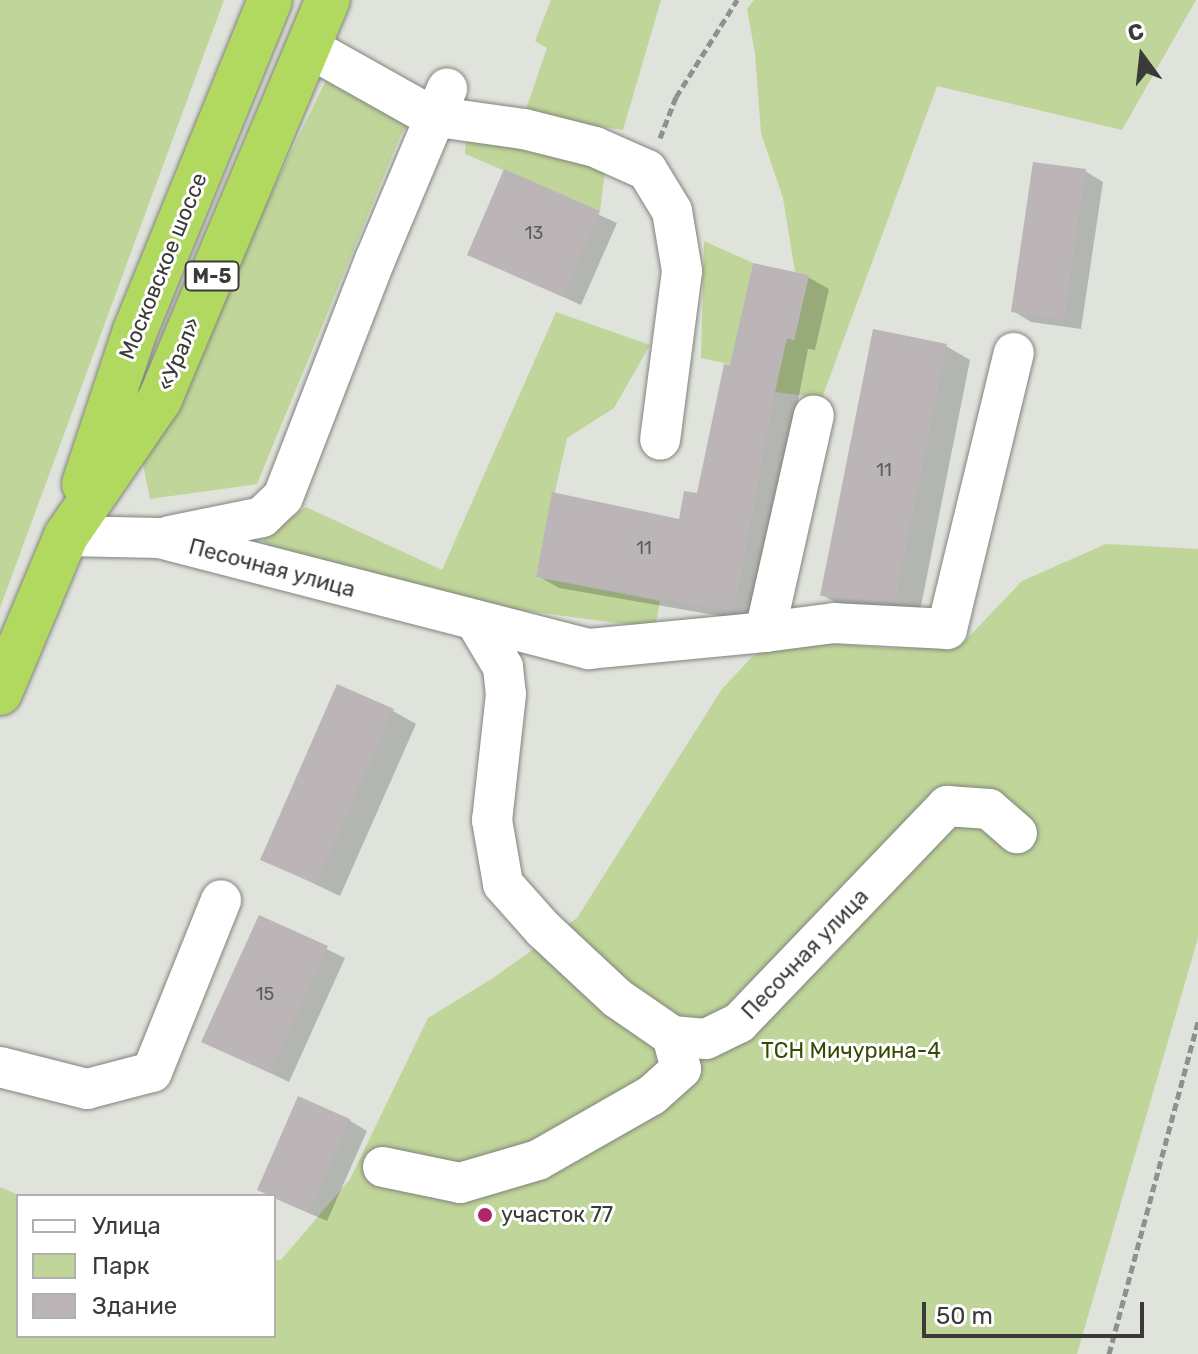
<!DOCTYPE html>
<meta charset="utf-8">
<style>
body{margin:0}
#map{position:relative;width:1198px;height:1354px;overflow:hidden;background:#e0e3dc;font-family:Rubik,sans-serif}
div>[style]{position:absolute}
.green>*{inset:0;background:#bfd599}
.shadow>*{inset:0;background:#0003}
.building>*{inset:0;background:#bcb5b7}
.path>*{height:5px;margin-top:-2.5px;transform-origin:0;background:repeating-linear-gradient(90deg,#8f918c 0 8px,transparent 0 12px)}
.roads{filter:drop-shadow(0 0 2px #81837d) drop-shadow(0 0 2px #81837d)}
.minor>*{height:40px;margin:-20px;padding:0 20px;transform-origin:20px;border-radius:20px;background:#fff}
.highway>*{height:44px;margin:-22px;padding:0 22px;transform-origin:22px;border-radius:22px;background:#b2d95f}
.dots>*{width:22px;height:22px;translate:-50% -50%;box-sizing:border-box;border:4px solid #fff;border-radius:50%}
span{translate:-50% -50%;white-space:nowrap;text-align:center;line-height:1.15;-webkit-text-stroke:6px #fff;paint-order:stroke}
.number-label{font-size:18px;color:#5a5a58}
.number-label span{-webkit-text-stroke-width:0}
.shield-label span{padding:2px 6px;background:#fff;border:2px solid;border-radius:6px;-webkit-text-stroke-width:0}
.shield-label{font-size:20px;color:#3a3b38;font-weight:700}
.street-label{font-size:22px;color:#3a3b38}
.park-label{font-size:22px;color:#374a02}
.poi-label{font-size:22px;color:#3a3b38}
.left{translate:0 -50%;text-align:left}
.legend{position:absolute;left:16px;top:1194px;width:260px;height:144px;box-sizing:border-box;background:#fff;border:2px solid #b0b1af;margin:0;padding:10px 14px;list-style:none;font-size:24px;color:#3a3b38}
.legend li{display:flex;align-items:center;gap:16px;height:40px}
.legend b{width:40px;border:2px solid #b0b1af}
.north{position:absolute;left:1102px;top:16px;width:80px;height:80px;-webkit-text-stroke:6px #fff;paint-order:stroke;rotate:345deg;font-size:22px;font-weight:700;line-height:32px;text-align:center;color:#3a3b38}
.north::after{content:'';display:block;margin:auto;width:28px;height:36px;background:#3a3b38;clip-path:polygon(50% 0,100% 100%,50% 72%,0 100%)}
.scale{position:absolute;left:922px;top:1302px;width:222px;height:36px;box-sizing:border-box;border:4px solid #3a3b38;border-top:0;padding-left:10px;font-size:24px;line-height:28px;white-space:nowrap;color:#3a3b38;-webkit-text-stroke:6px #fff;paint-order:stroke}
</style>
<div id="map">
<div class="green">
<div style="clip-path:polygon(0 0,224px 0,0 608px)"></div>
<div style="clip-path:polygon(551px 0,661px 0,623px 130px,524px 115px,547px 48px,535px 41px)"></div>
<div style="clip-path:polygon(754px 0,1196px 0,1122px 130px,937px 86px,822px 398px,775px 392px,778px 375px,701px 358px,704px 241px,753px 263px,739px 327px,794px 340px,809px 275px,795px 272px,783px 198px,761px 133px,755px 53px,747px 9px)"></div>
<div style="clip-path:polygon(326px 80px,412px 116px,400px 137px,257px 484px,150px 499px,142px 460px)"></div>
<div style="clip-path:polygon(467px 128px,606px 162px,600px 211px,465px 154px)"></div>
<div style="clip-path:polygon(556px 312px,650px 345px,614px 408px,567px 438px,536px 577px,660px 601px,655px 628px,458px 602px,273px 552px,262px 540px,306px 507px,442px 570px)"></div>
<div style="clip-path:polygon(1106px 544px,1198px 549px,1198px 938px,1077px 1354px,0 1354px,0 1187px,21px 1196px,18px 1196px,18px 1336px,274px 1336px,274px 1260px,281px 1260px,350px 1179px,428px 1018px,493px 978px,577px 918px,722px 689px,751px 658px,779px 640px,889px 648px,960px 646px,1022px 581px)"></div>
</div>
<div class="shadow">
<div style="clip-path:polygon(1085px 171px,1103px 182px,1081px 329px,1031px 322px,1013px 311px)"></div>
<div style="clip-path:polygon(505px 172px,617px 223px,581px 305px,469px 254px)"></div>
<div style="clip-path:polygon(808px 277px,829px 289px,815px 350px,808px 349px,755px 622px,559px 588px,538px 576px,680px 521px,699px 495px,731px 367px)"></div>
<div style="clip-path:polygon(946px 346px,970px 360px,919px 616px,846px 608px,822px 595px)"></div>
<div style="clip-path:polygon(393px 711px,416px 724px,340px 896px,262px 859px)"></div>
<div style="clip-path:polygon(260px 917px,345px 958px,289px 1082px,203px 1041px)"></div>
<div style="clip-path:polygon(349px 1120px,367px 1131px,327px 1221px,274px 1198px)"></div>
</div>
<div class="building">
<div style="clip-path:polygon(1033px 162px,1086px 169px,1064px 320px,1011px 312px)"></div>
<div style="clip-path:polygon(504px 169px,600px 211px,563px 297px,467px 255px)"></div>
<div style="clip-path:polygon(753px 263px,809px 275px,794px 340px,787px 338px,775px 392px,734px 612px,536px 577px,552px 492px,679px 519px,684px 491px,697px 493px,724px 364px,730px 365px)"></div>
<div style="clip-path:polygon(873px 329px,947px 344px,895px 603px,820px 596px)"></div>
<div style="clip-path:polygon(337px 684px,394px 709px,316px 884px,260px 860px)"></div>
<div style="clip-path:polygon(259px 915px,328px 946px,270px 1073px,201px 1042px)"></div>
<div style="clip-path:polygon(298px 1096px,350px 1119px,309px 1213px,257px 1190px)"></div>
</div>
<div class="path">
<div style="left:660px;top:138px;width:44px;rotate:-68.7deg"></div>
<div style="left:676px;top:97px;width:115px;rotate:-57.8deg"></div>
<div style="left:1109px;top:1354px;width:345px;rotate:-75deg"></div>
</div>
<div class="roads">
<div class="minor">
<div style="left:308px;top:47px;width:141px;rotate:29.3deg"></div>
<div style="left:431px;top:116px;width:94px;rotate:8deg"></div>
<div style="left:524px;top:129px;width:73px;rotate:14.2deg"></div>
<div style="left:595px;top:147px;width:57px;rotate:23.9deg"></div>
<div style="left:647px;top:170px;width:48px;rotate:58.6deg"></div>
<div style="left:672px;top:211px;width:61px;rotate:80.5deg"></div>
<div style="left:682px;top:271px;width:170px;rotate:97.4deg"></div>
<div style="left:66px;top:536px;width:93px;rotate:1.2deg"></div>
<div style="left:159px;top:538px;width:444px;rotate:14.5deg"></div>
<div style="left:589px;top:649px;width:177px;rotate:-5.5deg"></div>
<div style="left:765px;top:632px;width:222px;rotate:-77.3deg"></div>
<div style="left:169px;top:536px;width:95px;rotate:-11.5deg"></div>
<div style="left:262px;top:517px;width:29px;rotate:-44deg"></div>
<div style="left:283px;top:497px;width:254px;rotate:-68.8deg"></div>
<div style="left:375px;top:260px;width:186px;rotate:-67.2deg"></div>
<div style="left:475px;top:620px;width:55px;rotate:59.2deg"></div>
<div style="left:503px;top:667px;width:27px;rotate:84deg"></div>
<div style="left:506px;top:694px;width:127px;rotate:96.3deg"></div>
<div style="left:492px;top:820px;width:65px;rotate:80.2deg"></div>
<div style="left:503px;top:884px;width:60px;rotate:48.4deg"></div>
<div style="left:543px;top:929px;width:101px;rotate:43deg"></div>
<div style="left:617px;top:998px;width:67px;rotate:34.6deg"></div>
<div style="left:672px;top:1036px;width:34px;rotate:5deg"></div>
<div style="left:706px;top:1039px;width:37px;rotate:-26deg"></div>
<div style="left:739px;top:1023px;width:301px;rotate:-46.2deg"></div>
<div style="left:947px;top:806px;width:42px;rotate:4.1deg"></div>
<div style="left:989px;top:809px;width:37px;rotate:41deg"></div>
<div style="left:765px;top:632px;width:70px;rotate:-7.4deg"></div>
<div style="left:834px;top:623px;width:113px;rotate:3deg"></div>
<div style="left:947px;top:629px;width:284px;rotate:-76.4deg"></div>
<div style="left:0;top:1067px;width:90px;rotate:14.2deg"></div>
<div style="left:87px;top:1089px;width:67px;rotate:-14.7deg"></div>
<div style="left:152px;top:1072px;width:185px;rotate:-68.1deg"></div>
<div style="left:383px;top:1167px;width:79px;rotate:11.7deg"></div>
<div style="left:460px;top:1183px;width:81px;rotate:-16.4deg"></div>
<div style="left:538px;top:1160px;width:131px;rotate:-29.7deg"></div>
<div style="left:652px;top:1095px;width:39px;rotate:-42deg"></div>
<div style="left:681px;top:1069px;width:34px;rotate:-105deg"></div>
</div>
<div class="highway">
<div style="left:84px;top:484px;width:161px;rotate:-71.6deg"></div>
<div style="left:135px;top:331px;width:357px;rotate:-67.8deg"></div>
<div style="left:0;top:693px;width:170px;rotate:-67.2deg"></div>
<div style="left:66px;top:536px;width:166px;rotate:-55.5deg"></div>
<div style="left:160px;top:399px;width:433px;rotate:-67.2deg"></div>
</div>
</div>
<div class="dots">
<div style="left:485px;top:1215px;background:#b02767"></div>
</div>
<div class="number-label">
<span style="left:534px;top:233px">13</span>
<span style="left:884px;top:470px">11</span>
<span style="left:644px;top:548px">11</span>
<span style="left:265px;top:994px">15</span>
</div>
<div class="shield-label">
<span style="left:212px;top:276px">М-5</span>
</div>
<div class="street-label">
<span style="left:163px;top:266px;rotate:-68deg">Московское шоссе</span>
<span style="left:179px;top:354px;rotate:-67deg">«Урал»</span>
<span style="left:272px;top:568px;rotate:15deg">Песочная улица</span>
<span style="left:805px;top:954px;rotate:-46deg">Песочная улица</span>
</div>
<div class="park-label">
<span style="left:851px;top:1051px">ТСН Мичурина-4</span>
</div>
<div class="poi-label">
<span class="left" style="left:501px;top:1215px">участок 77</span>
</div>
<ul class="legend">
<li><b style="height:10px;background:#fff"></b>Улица</li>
<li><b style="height:22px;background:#bfd599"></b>Парк</li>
<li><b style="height:22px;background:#bcb5b7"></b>Здание</li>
</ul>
<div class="north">С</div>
<div class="scale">50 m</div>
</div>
